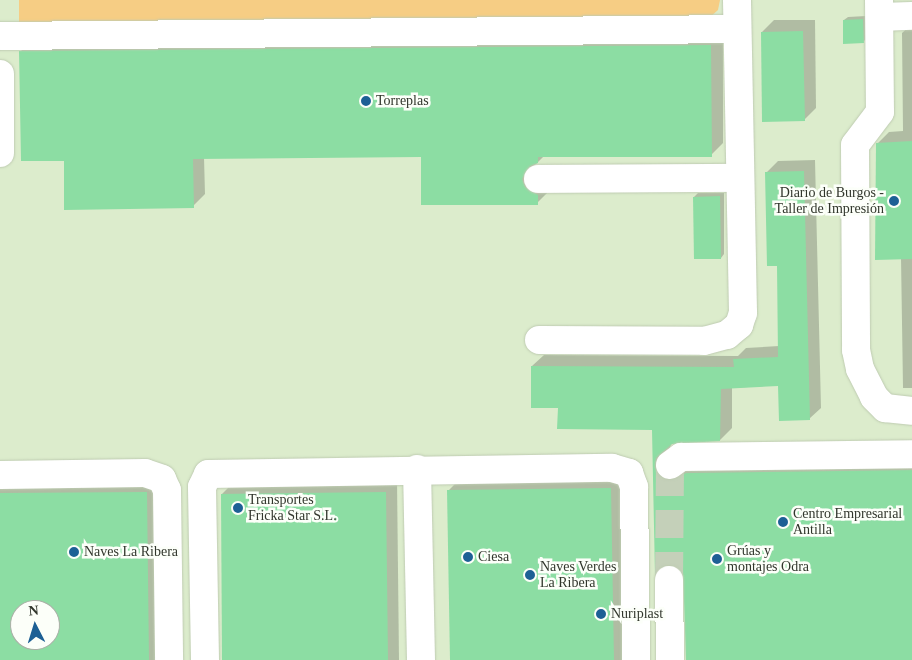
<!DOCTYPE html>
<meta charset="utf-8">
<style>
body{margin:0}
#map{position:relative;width:912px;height:660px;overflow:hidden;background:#e9f6dc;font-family:"Times New Roman",serif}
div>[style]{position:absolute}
.built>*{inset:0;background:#dceccc}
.green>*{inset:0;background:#f6cd84}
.shadow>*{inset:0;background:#0003}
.building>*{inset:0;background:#8cdda3}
.minor-tunnel>*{height:28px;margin-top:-14px;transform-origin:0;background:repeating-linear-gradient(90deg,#c4d0b9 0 28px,transparent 0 42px)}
.roads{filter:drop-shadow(0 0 1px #becbb1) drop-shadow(0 0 1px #becbb1)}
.minor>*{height:28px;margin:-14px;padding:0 14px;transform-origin:14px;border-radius:14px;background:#fff}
.dots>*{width:14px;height:14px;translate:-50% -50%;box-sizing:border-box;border:2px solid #fcfff9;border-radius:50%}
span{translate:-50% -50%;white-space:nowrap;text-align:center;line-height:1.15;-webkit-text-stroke:5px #fcfff9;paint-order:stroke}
.poi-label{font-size:14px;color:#31362c}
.left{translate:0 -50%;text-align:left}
.right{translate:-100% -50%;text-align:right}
.north{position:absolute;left:10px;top:600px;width:50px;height:50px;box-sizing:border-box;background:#fcfff9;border:1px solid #abafa7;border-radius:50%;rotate:355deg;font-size:14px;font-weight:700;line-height:20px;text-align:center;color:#31362c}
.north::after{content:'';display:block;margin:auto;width:18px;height:22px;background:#1d6095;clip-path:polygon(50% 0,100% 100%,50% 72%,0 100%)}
</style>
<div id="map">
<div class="built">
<div style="clip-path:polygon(evenodd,0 0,912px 0,912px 660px,0 660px,0 0,20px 610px,50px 610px,50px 640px,20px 640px,20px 610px)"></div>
</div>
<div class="green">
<div style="clip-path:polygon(19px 0,720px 0,718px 10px,708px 19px,19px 26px)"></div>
</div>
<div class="shadow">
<div style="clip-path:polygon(866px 16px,867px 38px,863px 42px,844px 20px,848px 17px)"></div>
<div style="clip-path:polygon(774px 20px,815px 20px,816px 108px,804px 120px,762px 32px)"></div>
<div style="clip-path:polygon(912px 24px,912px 388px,903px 388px,901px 258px,877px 144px,889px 132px,903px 131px,902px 33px)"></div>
<div style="clip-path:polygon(723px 33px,723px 143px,711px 155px,544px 156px,534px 166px,537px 175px,549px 191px,537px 203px,423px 156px,204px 157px,205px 194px,193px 206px,65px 160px,20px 52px,32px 40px)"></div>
<div style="clip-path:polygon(evenodd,815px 160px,821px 408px,809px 419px,780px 385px,732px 388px,732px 428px,720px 440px,672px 443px,666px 455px,912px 459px,912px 660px,687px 660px,686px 579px,678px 566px,669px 563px,656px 572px,654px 428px,559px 407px,532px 366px,544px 355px,738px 356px,746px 348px,779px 346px,779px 265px,766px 173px,778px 161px,815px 160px,665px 476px,677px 482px,676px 484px,665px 479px,665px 476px)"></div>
<div style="clip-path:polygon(698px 193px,724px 193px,724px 254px,721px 258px,694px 197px)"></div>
<div style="clip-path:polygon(622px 476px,626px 660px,451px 660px,448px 491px,460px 479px)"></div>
<div style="clip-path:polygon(evenodd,158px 480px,160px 660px,0 660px,0 482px,158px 480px,20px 610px,50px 610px,50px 640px,20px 640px,20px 610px)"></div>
<div style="clip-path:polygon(397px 480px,399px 660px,224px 660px,222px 494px,234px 482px)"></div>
</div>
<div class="building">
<div style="clip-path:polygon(863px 19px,864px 43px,843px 44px,843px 20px)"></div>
<div style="clip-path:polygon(803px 31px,805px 121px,762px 122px,761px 32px)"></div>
<div style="clip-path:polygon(711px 45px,712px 157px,538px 157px,538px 163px,530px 166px,522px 179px,525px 187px,538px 195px,538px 205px,421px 205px,421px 157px,193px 159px,194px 208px,64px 210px,64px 161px,21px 161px,19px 51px)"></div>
<div style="clip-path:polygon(912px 141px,912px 259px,875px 260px,876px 143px)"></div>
<div style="clip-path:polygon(804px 171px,810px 420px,779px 421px,778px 386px,721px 389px,720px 441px,672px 444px,656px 458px,655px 467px,658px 475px,671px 481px,686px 473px,912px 470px,912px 660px,686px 660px,683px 572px,668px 564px,661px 567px,655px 575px,652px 430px,557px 429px,558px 408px,531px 408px,531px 366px,734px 367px,733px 359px,778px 357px,777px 266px,767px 266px,765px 172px)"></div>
<div style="clip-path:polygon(720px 196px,721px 259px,694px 259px,693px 197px)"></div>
<div style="clip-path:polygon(611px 488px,614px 660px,450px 660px,447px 490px)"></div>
<div style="clip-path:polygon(evenodd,147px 492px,149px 660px,0 660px,0 493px,147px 492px,20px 610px,50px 610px,50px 640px,20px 640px,20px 610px)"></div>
<div style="clip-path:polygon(386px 492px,388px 660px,222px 660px,221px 494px)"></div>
</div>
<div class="minor-tunnel">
<div style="left:669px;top:580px;width:115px;rotate:-89.5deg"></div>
</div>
<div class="roads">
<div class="minor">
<div style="left:879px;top:0;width:112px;rotate:89.5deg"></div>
<div style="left:880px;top:112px;width:41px;rotate:127.1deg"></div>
<div style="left:855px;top:145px;width:205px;rotate:89.7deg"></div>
<div style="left:856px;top:350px;width:19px;rotate:78deg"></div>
<div style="left:860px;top:369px;width:31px;rotate:63deg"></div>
<div style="left:874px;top:397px;width:16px;rotate:45deg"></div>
<div style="left:885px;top:408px;width:27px;rotate:6deg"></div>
<div style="left:880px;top:17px;width:32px;rotate:-2deg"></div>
<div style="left:0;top:36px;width:737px;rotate:-0.54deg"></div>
<div style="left:0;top:74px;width:79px;rotate:90deg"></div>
<div style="left:538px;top:179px;width:202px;rotate:-0.3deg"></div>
<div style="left:539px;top:340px;width:165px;rotate:0.3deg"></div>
<div style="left:704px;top:341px;width:24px;rotate:-15deg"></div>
<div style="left:727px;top:335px;width:16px;rotate:-40deg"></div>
<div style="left:739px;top:325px;width:13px;rotate:-72deg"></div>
<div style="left:743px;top:313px;width:313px;rotate:-91.1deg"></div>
<div style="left:670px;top:465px;width:14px;rotate:-36deg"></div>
<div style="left:681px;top:457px;width:231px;rotate:-0.7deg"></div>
<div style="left:417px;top:469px;width:191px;rotate:88.8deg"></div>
<div style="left:0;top:475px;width:145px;rotate:-0.8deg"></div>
<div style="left:145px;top:473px;width:18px;rotate:19deg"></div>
<div style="left:162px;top:479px;width:12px;rotate:66deg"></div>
<div style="left:167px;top:490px;width:170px;rotate:89.3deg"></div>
<div style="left:669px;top:580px;width:80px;rotate:89.3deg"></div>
<div style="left:205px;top:660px;width:173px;rotate:-91deg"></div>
<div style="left:202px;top:487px;width:14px;rotate:-65deg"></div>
<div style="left:208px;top:474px;width:404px;rotate:-0.9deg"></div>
<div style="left:612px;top:468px;width:18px;rotate:16deg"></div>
<div style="left:629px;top:473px;width:15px;rotate:70deg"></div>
<div style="left:634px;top:487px;width:173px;rotate:89.3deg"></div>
</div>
</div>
<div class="dots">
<div style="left:366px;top:101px;background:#1d6095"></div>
<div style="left:894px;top:201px;background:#1d6095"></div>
<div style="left:238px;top:508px;background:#1d6095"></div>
<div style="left:783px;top:522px;background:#1d6095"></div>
<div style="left:74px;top:552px;background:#1d6095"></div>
<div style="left:468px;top:557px;background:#1d6095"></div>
<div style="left:717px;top:559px;background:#1d6095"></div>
<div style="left:530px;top:575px;background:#1d6095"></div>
<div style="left:601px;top:614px;background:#1d6095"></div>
</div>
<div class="poi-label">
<span class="left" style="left:376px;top:101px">Torreplas</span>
<span class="right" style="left:884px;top:201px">Diario de Burgos -<br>Taller de Impresión</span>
<span class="left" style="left:248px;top:508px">Transportes<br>Fricka Star S.L.</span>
<span class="left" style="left:793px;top:522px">Centro Empresarial<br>Antilla</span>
<span class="left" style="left:727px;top:559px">Grúas y<br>montajes Odra</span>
<span class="left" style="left:84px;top:552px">Naves La Ribera</span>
<span class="left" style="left:478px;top:557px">Ciesa</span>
<span class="left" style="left:540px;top:575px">Naves Verdes<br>La Ribera</span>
<span class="left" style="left:611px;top:614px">Nuriplast</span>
</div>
<div class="north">N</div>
</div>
